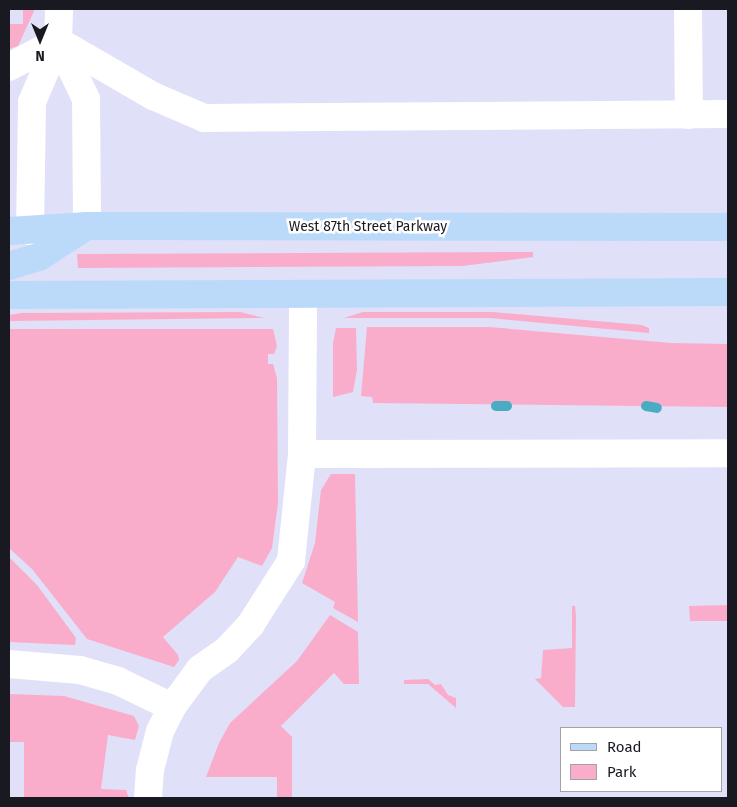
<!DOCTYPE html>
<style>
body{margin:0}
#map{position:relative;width:737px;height:807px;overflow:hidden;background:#e0e0f8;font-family:"Fira Sans",sans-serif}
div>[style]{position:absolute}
.green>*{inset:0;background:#faadca}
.stream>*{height:10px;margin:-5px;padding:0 5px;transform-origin:5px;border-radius:5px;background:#49acc2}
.minor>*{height:28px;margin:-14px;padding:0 14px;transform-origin:14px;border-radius:14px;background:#fff}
.major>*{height:28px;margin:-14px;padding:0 14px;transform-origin:14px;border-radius:14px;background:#bbdafa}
span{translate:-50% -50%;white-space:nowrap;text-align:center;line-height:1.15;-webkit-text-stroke:5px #fff;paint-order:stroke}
.street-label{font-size:14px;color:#191921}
.frame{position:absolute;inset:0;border:10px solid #191921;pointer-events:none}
.legend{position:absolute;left:560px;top:727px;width:162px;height:65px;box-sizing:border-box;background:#fff;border:1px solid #a3a3a6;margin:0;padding:6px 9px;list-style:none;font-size:15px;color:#191921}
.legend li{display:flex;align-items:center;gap:10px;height:25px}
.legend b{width:25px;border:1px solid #a3a3a6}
.north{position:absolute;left:15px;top:15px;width:50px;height:50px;-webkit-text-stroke:4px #fff;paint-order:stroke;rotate:180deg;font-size:14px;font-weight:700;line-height:20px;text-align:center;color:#191921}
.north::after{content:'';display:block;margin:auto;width:18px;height:22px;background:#191921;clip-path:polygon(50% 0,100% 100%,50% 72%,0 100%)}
</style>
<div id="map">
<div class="green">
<div style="clip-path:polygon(23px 9px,35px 9px,18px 46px,9px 49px,9px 24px,23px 24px)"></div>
<div style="clip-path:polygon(533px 252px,533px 257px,462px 266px,78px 268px,77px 254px)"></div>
<div style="clip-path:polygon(240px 312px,264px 318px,9px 321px,9px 315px,21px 313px)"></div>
<div style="clip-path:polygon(363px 312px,493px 312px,642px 325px,649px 328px,649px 333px,490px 318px,344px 318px)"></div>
<div style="clip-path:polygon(367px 327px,489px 327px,671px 343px,728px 344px,728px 407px,373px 403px,372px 397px,361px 396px)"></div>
<div style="clip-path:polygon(336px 328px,356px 328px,357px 370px,353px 392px,333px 397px,333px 343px)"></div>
<div style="clip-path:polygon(9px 329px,273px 329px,277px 346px,274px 354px,268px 354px,268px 364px,273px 364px,277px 378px,278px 503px,272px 548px,262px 566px,238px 557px,215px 592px,163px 637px,178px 655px,179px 660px,174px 667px,87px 639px,32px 569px,9px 548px)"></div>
<div style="clip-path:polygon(331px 474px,355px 474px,358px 622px,333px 608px,335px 602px,302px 583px,315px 543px,321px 490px)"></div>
<div style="clip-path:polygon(9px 557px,37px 585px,76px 638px,75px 645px,9px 642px)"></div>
<div style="clip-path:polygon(728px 605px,728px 621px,690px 621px,689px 606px)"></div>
<div style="clip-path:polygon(572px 606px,575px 606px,576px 616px,575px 707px,563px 707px,535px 679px,541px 678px,543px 650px,572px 648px)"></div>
<div style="clip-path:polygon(330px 615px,358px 632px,359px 684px,344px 684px,334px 673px,281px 726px,292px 737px,292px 798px,277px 798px,277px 777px,206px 777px,219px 743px,230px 723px,297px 661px)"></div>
<div style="clip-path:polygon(428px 679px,435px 685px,441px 684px,448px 695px,456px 698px,456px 708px,428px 684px,404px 684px,404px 680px)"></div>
<div style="clip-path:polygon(9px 694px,64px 696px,134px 716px,139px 726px,135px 740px,108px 735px,101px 789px,126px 790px,129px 798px,24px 798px,24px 742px,9px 742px)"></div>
</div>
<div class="stream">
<div style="left:496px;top:406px;width:11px"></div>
<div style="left:646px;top:406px;width:11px;rotate:10deg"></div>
</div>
<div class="minor">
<div style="left:688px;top:9px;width:106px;rotate:89.5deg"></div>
<div style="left:58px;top:41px;width:110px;rotate:30.1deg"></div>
<div style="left:153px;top:96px;width:56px;rotate:23.3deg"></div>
<div style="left:204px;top:118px;width:524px;rotate:-0.44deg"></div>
<div style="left:58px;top:41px;width:64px;rotate:64.2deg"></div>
<div style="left:86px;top:99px;width:127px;rotate:89.5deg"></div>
<div style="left:9px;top:67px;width:55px;rotate:-28deg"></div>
<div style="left:30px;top:231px;width:129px;rotate:-89.1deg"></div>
<div style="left:32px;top:102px;width:66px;rotate:-66.9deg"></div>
<div style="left:58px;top:41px;width:32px;rotate:-88deg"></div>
<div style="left:302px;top:454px;width:426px;rotate:-0.1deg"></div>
<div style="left:9px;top:664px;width:71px;rotate:4.8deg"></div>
<div style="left:80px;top:670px;width:40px;rotate:16deg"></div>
<div style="left:118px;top:681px;width:60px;rotate:25.7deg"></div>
<div style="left:148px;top:798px;width:28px;rotate:-86deg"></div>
<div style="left:150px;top:770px;width:40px;rotate:-75.6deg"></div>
<div style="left:160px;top:731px;width:27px;rotate:-63deg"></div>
<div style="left:172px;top:707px;width:47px;rotate:-53.6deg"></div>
<div style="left:200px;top:669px;width:33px;rotate:-35deg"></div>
<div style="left:227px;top:650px;width:35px;rotate:-47deg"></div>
<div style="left:251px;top:624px;width:75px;rotate:-57.6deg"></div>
<div style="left:291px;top:561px;width:108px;rotate:-84.1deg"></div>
<div style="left:302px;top:454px;width:160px;rotate:-89.6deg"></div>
</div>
<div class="major">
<div style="left:9px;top:231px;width:78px;rotate:-3.7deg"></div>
<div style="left:87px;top:226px;width:641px;rotate:0.09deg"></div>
<div style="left:9px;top:266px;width:31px;rotate:-17deg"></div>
<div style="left:39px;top:257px;width:51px;rotate:-33.1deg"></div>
<div style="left:9px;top:295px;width:719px;rotate:-0.24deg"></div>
</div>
<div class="street-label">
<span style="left:368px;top:227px">West 87th Street Parkway</span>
</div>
<div class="frame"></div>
<ul class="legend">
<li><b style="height:6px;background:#bbdafa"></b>Road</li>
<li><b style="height:14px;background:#faadca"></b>Park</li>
</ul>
<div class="north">N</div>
</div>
